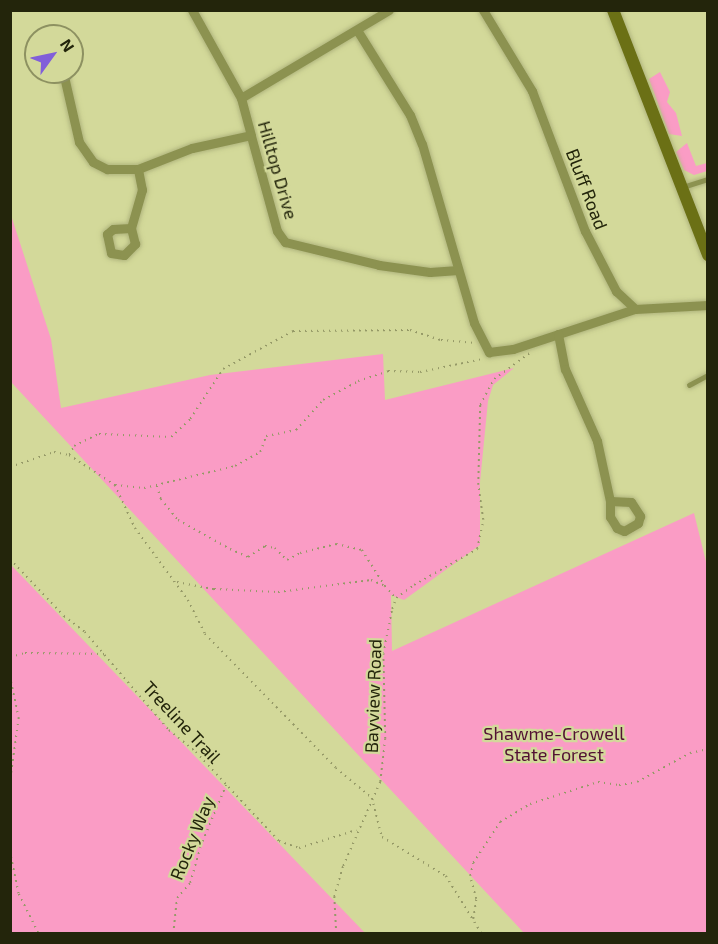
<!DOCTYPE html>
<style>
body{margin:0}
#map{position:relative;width:718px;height:944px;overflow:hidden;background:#d3d99a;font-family:"Exo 2",sans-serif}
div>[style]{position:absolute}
.green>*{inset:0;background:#fa9cc5}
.path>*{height:1.5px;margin-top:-0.75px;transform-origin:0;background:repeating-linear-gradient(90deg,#959967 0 1.5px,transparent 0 6px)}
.roads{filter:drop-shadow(0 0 2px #b0b57d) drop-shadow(0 0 2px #b0b57d)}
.service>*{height:4.5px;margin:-2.25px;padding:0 2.25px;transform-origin:2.25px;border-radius:2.25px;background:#8c9250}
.minor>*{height:9px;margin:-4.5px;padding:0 4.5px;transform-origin:4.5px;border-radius:4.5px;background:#8c9250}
.secondary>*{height:12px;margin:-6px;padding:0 6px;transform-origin:6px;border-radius:6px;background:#6b7015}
span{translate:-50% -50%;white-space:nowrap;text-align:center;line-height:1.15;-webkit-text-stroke:4.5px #d3d99a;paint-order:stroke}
.street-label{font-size:18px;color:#23250b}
.park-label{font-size:18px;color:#521133}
.frame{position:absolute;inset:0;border:12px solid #23250b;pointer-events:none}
.north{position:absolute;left:24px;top:24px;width:60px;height:60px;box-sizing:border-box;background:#d3d99a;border:2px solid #8d9161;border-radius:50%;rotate:57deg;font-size:16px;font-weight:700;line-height:24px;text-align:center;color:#23250b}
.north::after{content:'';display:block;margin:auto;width:21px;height:27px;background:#815fd9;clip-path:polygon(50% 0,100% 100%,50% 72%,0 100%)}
</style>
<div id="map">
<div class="green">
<div style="clip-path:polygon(660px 72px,670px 92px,667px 102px,676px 113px,682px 136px,669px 134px,649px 79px)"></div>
<div style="clip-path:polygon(687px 143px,696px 166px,707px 163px,707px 171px,694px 175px,684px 170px,676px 152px)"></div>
<div style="clip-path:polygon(10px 212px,51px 339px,61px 408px,210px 375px,383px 354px,385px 400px,514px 368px,493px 385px,488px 401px,480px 482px,480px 545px,404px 600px,391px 595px,392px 651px,694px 513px,708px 570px,707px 933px,524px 933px,11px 382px)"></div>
<div style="clip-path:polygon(11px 565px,365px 933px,11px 933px)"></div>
</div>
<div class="path">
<div style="left:69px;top:455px;width:10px;rotate:-61deg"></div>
<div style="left:74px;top:446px;width:28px;rotate:-26deg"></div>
<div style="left:99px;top:434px;width:72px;rotate:2.4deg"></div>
<div style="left:171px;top:437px;width:26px;rotate:-43deg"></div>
<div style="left:190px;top:419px;width:60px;rotate:-56.6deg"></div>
<div style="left:223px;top:369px;width:80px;rotate:-28.5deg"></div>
<div style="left:293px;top:331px;width:117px;rotate:-0.5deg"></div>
<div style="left:410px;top:330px;width:33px;rotate:18deg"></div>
<div style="left:441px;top:340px;width:32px;rotate:5deg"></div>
<div style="left:10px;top:467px;width:46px;rotate:-18.8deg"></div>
<div style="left:54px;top:452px;width:15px;rotate:11deg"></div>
<div style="left:69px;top:455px;width:55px;rotate:33.1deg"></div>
<div style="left:115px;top:485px;width:47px;rotate:65.1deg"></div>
<div style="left:135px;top:528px;width:89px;rotate:53.6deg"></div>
<div style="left:188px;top:600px;width:38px;rotate:63deg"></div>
<div style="left:205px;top:634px;width:187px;rotate:45.6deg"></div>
<div style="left:336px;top:768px;width:47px;rotate:39.8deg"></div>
<div style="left:372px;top:798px;width:40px;rotate:75.6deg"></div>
<div style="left:382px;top:837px;width:75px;rotate:31.4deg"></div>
<div style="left:446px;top:876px;width:68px;rotate:58.2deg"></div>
<div style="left:115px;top:485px;width:29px;rotate:6deg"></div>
<div style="left:144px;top:488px;width:94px;rotate:-13.6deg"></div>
<div style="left:235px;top:466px;width:29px;rotate:-29deg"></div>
<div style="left:260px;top:452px;width:17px;rotate:-69deg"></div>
<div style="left:266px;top:436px;width:31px;rotate:-11deg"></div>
<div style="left:296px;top:430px;width:40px;rotate:-48deg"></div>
<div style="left:323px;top:400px;width:40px;rotate:-28deg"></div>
<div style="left:358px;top:381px;width:32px;rotate:-18deg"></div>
<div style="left:388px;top:371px;width:32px;rotate:2deg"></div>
<div style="left:420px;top:372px;width:63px;rotate:-11.8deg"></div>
<div style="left:157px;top:486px;width:14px;rotate:73deg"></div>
<div style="left:161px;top:499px;width:27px;rotate:51deg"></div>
<div style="left:178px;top:520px;width:60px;rotate:29.1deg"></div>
<div style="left:230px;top:549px;width:20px;rotate:24deg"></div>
<div style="left:248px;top:557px;width:20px;rotate:-33deg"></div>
<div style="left:265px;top:546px;width:10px;rotate:11deg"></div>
<div style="left:275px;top:548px;width:17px;rotate:45deg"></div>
<div style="left:287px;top:560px;width:15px;rotate:-28deg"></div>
<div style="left:300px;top:553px;width:37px;rotate:-14deg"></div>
<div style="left:336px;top:544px;width:27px;rotate:13deg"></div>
<div style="left:362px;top:550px;width:43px;rotate:57.4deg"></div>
<div style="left:10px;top:559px;width:79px;rotate:46.5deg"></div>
<div style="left:64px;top:616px;width:26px;rotate:37deg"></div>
<div style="left:85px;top:632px;width:129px;rotate:49.4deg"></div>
<div style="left:169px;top:730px;width:35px;rotate:39deg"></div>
<div style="left:196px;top:752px;width:122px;rotate:47deg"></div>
<div style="left:279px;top:841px;width:21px;rotate:19deg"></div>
<div style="left:299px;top:848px;width:60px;rotate:-17.5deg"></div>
<div style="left:177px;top:582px;width:38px;rotate:11deg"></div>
<div style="left:214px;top:589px;width:64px;rotate:2.7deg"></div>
<div style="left:278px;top:592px;width:94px;rotate:-7.4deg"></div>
<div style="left:371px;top:580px;width:15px;rotate:23deg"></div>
<div style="left:385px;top:586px;width:15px;rotate:48deg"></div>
<div style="left:10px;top:657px;width:16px;rotate:-15deg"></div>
<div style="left:25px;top:653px;width:80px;rotate:0.7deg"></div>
<div style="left:10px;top:676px;width:43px;rotate:77.9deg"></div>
<div style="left:19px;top:718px;width:66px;rotate:97.9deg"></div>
<div style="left:10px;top:819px;width:9px;rotate:90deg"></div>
<div style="left:10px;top:851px;width:44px;rotate:78.2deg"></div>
<div style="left:19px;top:894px;width:45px;rotate:63.4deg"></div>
<div style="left:473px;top:919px;width:20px;rotate:-81deg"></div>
<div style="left:476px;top:899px;width:24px;rotate:-105deg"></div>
<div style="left:470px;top:876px;width:13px;rotate:-77deg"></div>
<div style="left:473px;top:863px;width:49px;rotate:-56.6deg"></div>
<div style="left:500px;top:822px;width:35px;rotate:-31deg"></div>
<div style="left:530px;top:804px;width:71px;rotate:-17.9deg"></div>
<div style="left:598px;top:782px;width:21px;rotate:8deg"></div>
<div style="left:619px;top:785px;width:18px;rotate:-9deg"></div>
<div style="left:637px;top:782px;width:60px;rotate:-28.7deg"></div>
<div style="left:690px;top:753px;width:18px;rotate:-13deg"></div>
<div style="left:173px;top:934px;width:36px;rotate:-84deg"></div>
<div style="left:177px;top:898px;width:20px;rotate:-49deg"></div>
<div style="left:190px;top:883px;width:37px;rotate:-74deg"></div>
<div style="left:200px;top:847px;width:67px;rotate:-67.2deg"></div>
<div style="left:336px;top:934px;width:37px;rotate:-93deg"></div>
<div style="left:334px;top:897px;width:32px;rotate:-74deg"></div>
<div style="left:343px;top:866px;width:92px;rotate:-66.2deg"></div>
<div style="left:380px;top:782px;width:43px;rotate:-83.4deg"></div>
<div style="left:385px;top:739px;width:85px;rotate:-91.3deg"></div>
<div style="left:383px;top:654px;width:46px;rotate:-78.7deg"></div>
<div style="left:392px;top:609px;width:12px;rotate:-70deg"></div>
<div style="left:396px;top:598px;width:22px;rotate:-36deg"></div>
<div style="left:414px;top:585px;width:73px;rotate:-29.7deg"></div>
<div style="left:477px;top:549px;width:30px;rotate:-78deg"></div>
<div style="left:483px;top:520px;width:35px;rotate:-98deg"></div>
<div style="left:478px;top:485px;width:80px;rotate:-88.6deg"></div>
<div style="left:480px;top:405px;width:30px;rotate:-62deg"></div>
<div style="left:494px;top:379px;width:46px;rotate:-36.1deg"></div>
</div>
<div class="roads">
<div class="service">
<div style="left:683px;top:187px;width:26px;rotate:-18deg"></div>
<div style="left:689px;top:385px;width:21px;rotate:-28deg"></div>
</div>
<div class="minor">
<div style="left:192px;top:10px;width:101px;rotate:60.9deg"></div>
<div style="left:389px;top:10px;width:172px;rotate:149.3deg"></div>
<div style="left:241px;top:98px;width:39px;rotate:75deg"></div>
<div style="left:251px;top:136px;width:98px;rotate:74.7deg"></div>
<div style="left:277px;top:231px;width:14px;rotate:54deg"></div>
<div style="left:285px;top:242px;width:97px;rotate:13.7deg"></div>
<div style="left:379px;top:265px;width:51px;rotate:7.8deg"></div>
<div style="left:430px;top:272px;width:28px;rotate:-4deg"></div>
<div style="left:483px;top:10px;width:95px;rotate:58.8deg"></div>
<div style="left:532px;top:91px;width:150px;rotate:69.3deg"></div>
<div style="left:585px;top:231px;width:68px;rotate:62.7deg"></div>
<div style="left:616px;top:291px;width:26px;rotate:43deg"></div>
<div style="left:635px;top:309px;width:73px;rotate:-3.1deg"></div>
<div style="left:357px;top:30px;width:100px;rotate:58.1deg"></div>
<div style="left:410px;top:115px;width:31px;rotate:68deg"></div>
<div style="left:422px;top:144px;width:186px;rotate:73.8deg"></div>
<div style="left:474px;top:323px;width:33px;rotate:63deg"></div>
<div style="left:489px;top:352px;width:24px;rotate:-7deg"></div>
<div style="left:513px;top:349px;width:128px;rotate:-18.2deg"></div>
<div style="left:36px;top:57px;width:3px;rotate:90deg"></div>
<div style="left:46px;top:72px;width:16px;rotate:14deg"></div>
<div style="left:63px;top:72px;width:72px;rotate:77.1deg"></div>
<div style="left:79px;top:142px;width:24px;rotate:55deg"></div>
<div style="left:93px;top:162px;width:16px;rotate:27deg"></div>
<div style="left:107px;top:169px;width:31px"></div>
<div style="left:138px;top:169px;width:58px;rotate:-21.3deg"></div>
<div style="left:192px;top:148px;width:60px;rotate:-12.4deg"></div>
<div style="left:131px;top:228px;width:18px;rotate:177deg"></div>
<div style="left:113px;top:229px;width:8px;rotate:140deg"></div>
<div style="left:107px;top:234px;width:19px;rotate:78deg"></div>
<div style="left:111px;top:253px;width:13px;rotate:9deg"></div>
<div style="left:124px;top:255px;width:16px;rotate:-45deg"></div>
<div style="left:135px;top:244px;width:16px;rotate:-104deg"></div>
<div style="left:131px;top:228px;width:40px;rotate:-74deg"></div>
<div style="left:142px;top:190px;width:21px;rotate:-101deg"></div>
<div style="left:558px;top:334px;width:36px;rotate:79deg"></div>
<div style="left:565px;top:369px;width:79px;rotate:66deg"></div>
<div style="left:597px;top:441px;width:61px;rotate:77.8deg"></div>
<div style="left:610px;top:501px;width:21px;rotate:3deg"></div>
<div style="left:631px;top:502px;width:17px;rotate:57deg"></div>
<div style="left:640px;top:516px;width:7px;rotate:106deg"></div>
<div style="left:638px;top:523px;width:16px;rotate:150deg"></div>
<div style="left:624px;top:531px;width:8px;rotate:-157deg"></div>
<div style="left:617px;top:528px;width:13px;rotate:-122deg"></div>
<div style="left:610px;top:517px;width:16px;rotate:-90deg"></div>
</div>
<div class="secondary">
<div style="left:613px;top:10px;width:263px;rotate:68.8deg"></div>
</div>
</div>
<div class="street-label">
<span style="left:278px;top:170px;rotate:74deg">Hilltop Drive</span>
<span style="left:587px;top:189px;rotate:69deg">Bluff Road</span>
<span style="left:373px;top:696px;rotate:-88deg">Bayview Road</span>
<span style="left:182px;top:722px;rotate:47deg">Treeline Trail</span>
<span style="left:192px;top:838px;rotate:-68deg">Rocky Way</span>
</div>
<div class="park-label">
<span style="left:554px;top:744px">Shawme-Crowell<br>State Forest</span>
</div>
<div class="frame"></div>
<div class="north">N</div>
</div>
